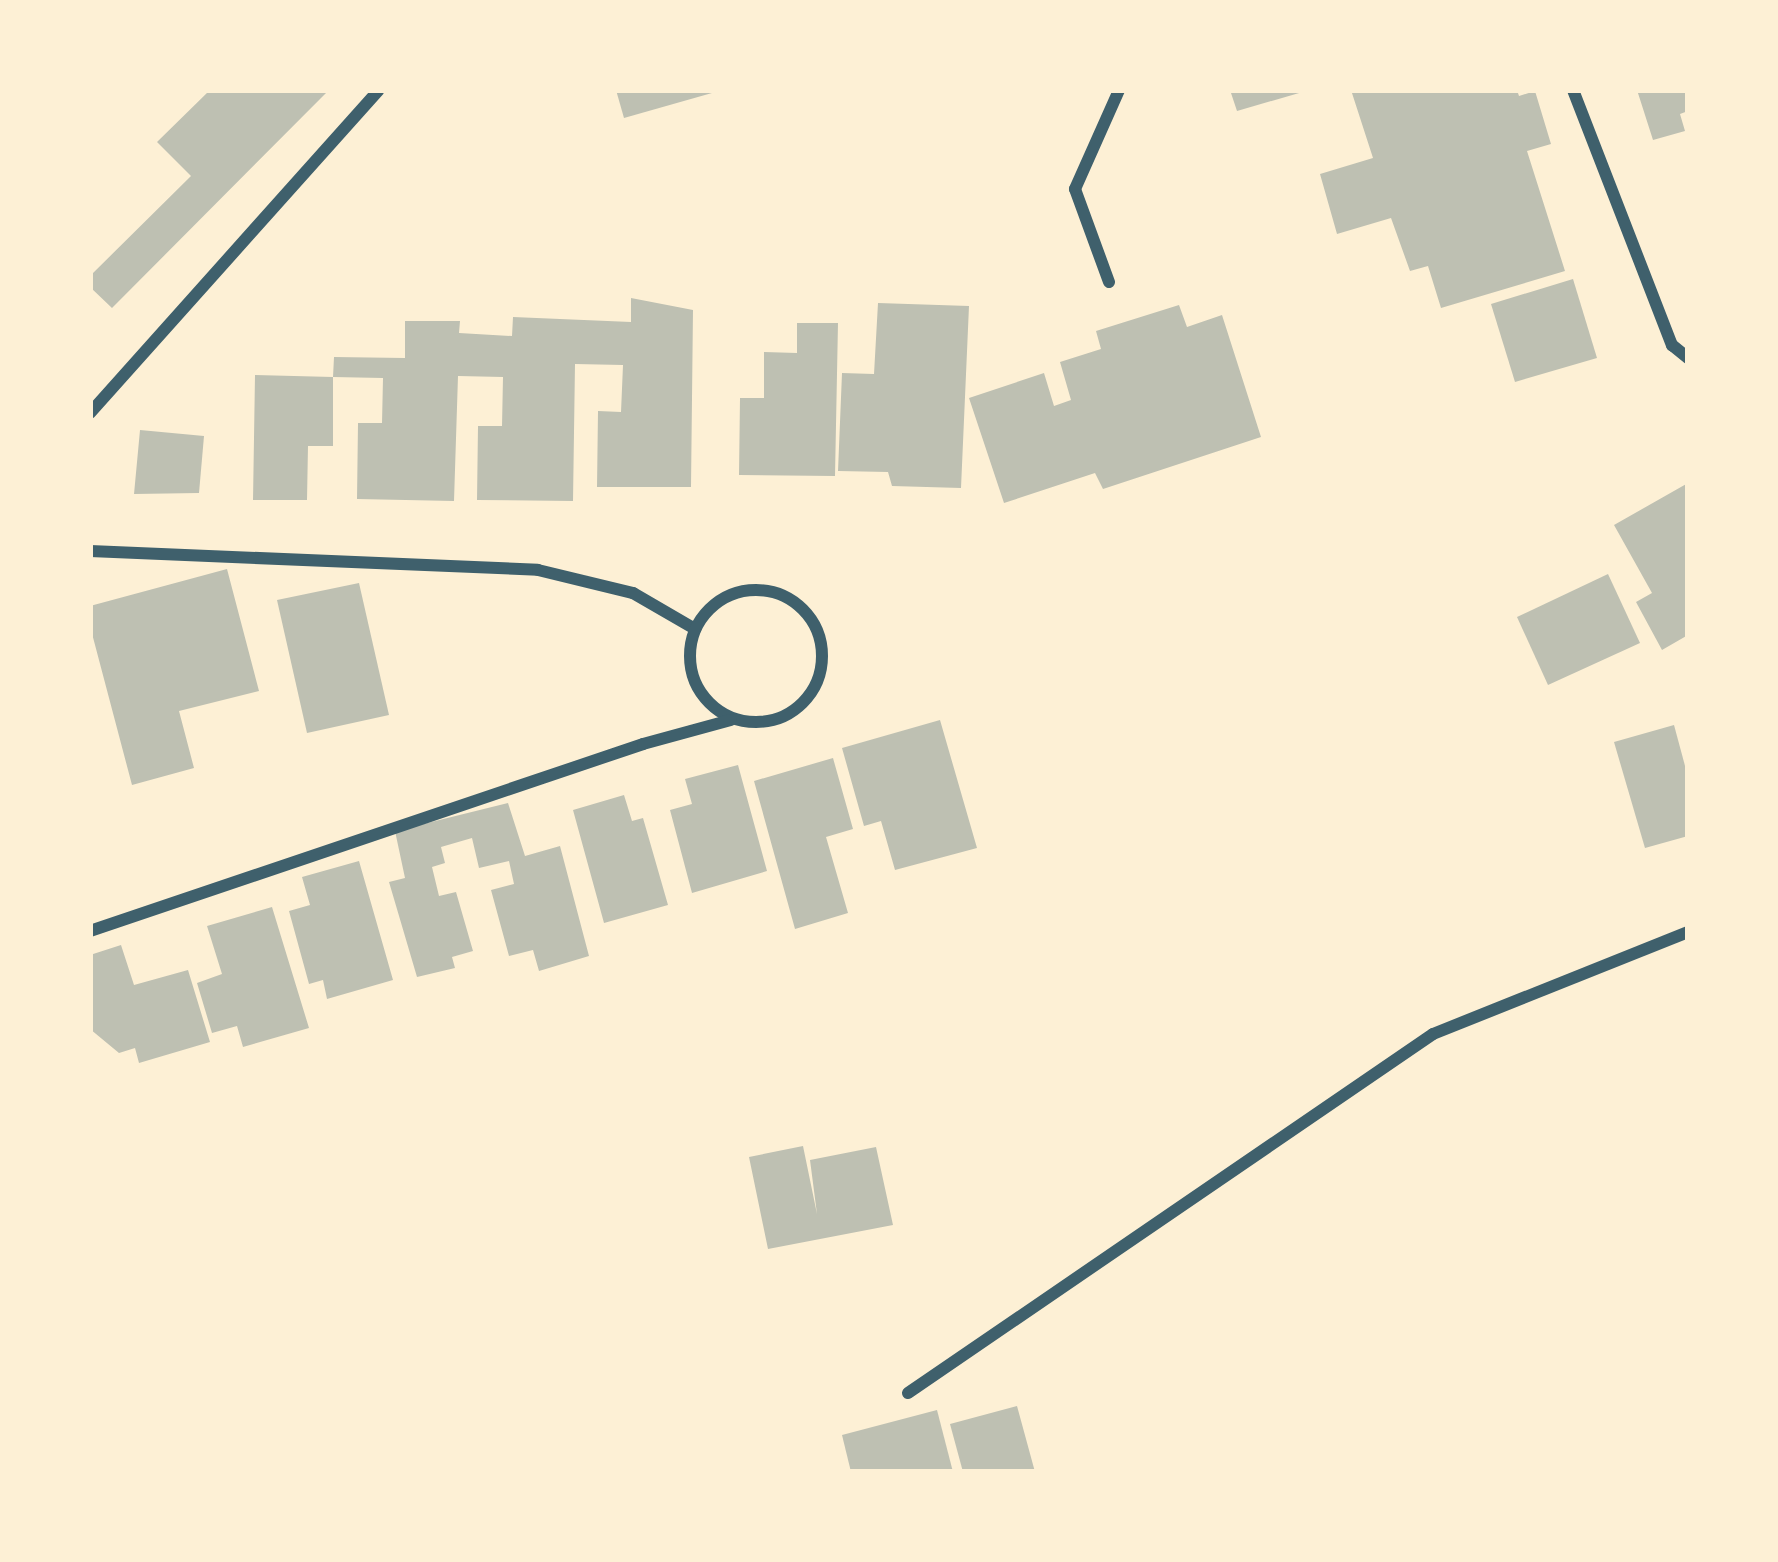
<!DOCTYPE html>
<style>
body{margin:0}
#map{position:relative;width:1778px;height:1562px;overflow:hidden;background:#fdf0d5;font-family:Poppins,sans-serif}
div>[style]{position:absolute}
.building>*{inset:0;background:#bec0b2}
.minor>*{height:12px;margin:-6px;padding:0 6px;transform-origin:6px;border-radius:6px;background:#3f606c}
.minor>.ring{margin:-6px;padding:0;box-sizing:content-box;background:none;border:12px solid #3f606c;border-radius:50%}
span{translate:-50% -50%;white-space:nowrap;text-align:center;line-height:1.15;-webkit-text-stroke:12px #fdf0d5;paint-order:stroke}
.frame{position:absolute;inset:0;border:93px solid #fdf0d5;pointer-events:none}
</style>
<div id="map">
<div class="building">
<div style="clip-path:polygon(210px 90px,329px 90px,112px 308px,90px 287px,90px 276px,191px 176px,157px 142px)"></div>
<div style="clip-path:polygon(616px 90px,719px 90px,719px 91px,624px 118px)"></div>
<div style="clip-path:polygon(1230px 90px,1306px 90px,1306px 91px,1237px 111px)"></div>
<div style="clip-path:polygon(1351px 90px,1517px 90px,1519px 96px,1535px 91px,1551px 144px,1527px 151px,1565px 271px,1441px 308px,1428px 266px,1410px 271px,1391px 218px,1337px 234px,1320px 174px,1373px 158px)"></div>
<div style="clip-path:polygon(1637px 90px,1686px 90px,1688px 111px,1680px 114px,1685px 131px,1653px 140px)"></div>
<div style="clip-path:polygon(1573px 279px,1597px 358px,1515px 382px,1491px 304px)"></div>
<div style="clip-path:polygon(631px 298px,693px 310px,691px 487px,597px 487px,598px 411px,621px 412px,623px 365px,575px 364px,573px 501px,477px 500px,478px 426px,502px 426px,503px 377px,458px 376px,454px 501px,357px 499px,358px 423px,382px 423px,383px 378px,333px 377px,334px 357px,405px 358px,405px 321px,460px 321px,459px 333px,512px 336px,513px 317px,631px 322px)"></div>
<div style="clip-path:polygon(878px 303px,969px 306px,961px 488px,892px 486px,888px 472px,838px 471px,842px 373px,874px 374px)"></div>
<div style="clip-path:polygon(1179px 305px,1187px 327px,1222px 315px,1261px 437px,1103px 489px,1095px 473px,1004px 503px,969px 398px,1044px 373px,1054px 406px,1071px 400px,1060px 362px,1101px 349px,1096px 331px)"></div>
<div style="clip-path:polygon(797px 323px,838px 323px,835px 476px,739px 475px,740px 398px,764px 398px,764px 352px,797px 353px)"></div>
<div style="clip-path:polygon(255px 375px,333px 377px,333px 446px,308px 446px,307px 500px,253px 500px)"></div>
<div style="clip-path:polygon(140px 430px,204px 436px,199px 493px,134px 494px)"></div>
<div style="clip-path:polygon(1688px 483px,1688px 635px,1662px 650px,1636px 602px,1652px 593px,1614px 525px)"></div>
<div style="clip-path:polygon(227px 569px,259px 691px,179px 711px,194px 768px,132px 785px,90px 626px,90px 606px)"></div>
<div style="clip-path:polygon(1608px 574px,1640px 643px,1548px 685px,1517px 617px)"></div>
<div style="clip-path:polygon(359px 583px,389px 715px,307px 733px,277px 600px)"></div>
<div style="clip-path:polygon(940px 720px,977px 848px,895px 870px,881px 821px,864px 826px,842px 748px)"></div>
<div style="clip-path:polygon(1674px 725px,1688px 777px,1688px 836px,1645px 848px,1614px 742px)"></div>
<div style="clip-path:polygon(833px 758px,853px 829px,826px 837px,848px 913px,795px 929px,754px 781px)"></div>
<div style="clip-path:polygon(738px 765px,767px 871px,692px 893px,670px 810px,692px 804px,685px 779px)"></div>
<div style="clip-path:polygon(624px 795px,632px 821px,643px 818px,668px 905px,604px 923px,573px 810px)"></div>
<div style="clip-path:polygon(508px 803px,525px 856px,560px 846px,589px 956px,539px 971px,533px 950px,509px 956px,491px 890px,514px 884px,509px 861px,479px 868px,472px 838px,441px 847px,445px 863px,432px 867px,439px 896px,456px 892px,473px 951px,452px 957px,455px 968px,417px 977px,389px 882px,405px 878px,395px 831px)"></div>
<div style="clip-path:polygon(359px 861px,393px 980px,327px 999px,323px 980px,309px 984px,289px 911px,310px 905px,302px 877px)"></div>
<div style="clip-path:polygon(272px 907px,309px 1028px,243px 1047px,237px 1026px,212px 1033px,197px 983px,222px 974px,207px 926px)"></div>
<div style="clip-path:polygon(121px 945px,134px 985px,188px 970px,210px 1042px,139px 1063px,135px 1048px,119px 1053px,90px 1029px,90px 955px)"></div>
<div style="clip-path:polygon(803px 1146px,817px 1214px,810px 1160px,876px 1147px,893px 1225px,768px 1249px,749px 1157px)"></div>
<div style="clip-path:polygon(1017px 1406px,1035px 1472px,963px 1472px,950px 1424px)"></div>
<div style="clip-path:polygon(937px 1410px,953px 1472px,851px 1472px,842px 1435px)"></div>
</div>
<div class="minor">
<div style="left:1573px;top:90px;width:274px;rotate:68.8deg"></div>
<div style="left:1672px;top:345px;width:21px;rotate:39deg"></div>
<div style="left:1109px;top:282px;width:99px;rotate:-110.1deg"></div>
<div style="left:1075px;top:189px;width:108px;rotate:-66deg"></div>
<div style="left:90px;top:413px;width:433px;rotate:-48.2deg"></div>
<div style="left:90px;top:551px;width:448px;rotate:2.4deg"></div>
<div style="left:538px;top:570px;width:98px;rotate:13.6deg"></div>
<div style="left:633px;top:593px;width:72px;rotate:30.1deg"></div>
<div class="ring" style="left:690px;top:590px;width:120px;height:120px"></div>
<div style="left:90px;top:931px;width:584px;rotate:-18.68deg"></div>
<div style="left:643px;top:744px;width:91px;rotate:-15.3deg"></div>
<div style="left:908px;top:1393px;width:636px;rotate:-34.36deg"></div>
<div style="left:1433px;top:1034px;width:275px;rotate:-21.8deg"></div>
</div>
<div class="frame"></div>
</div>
